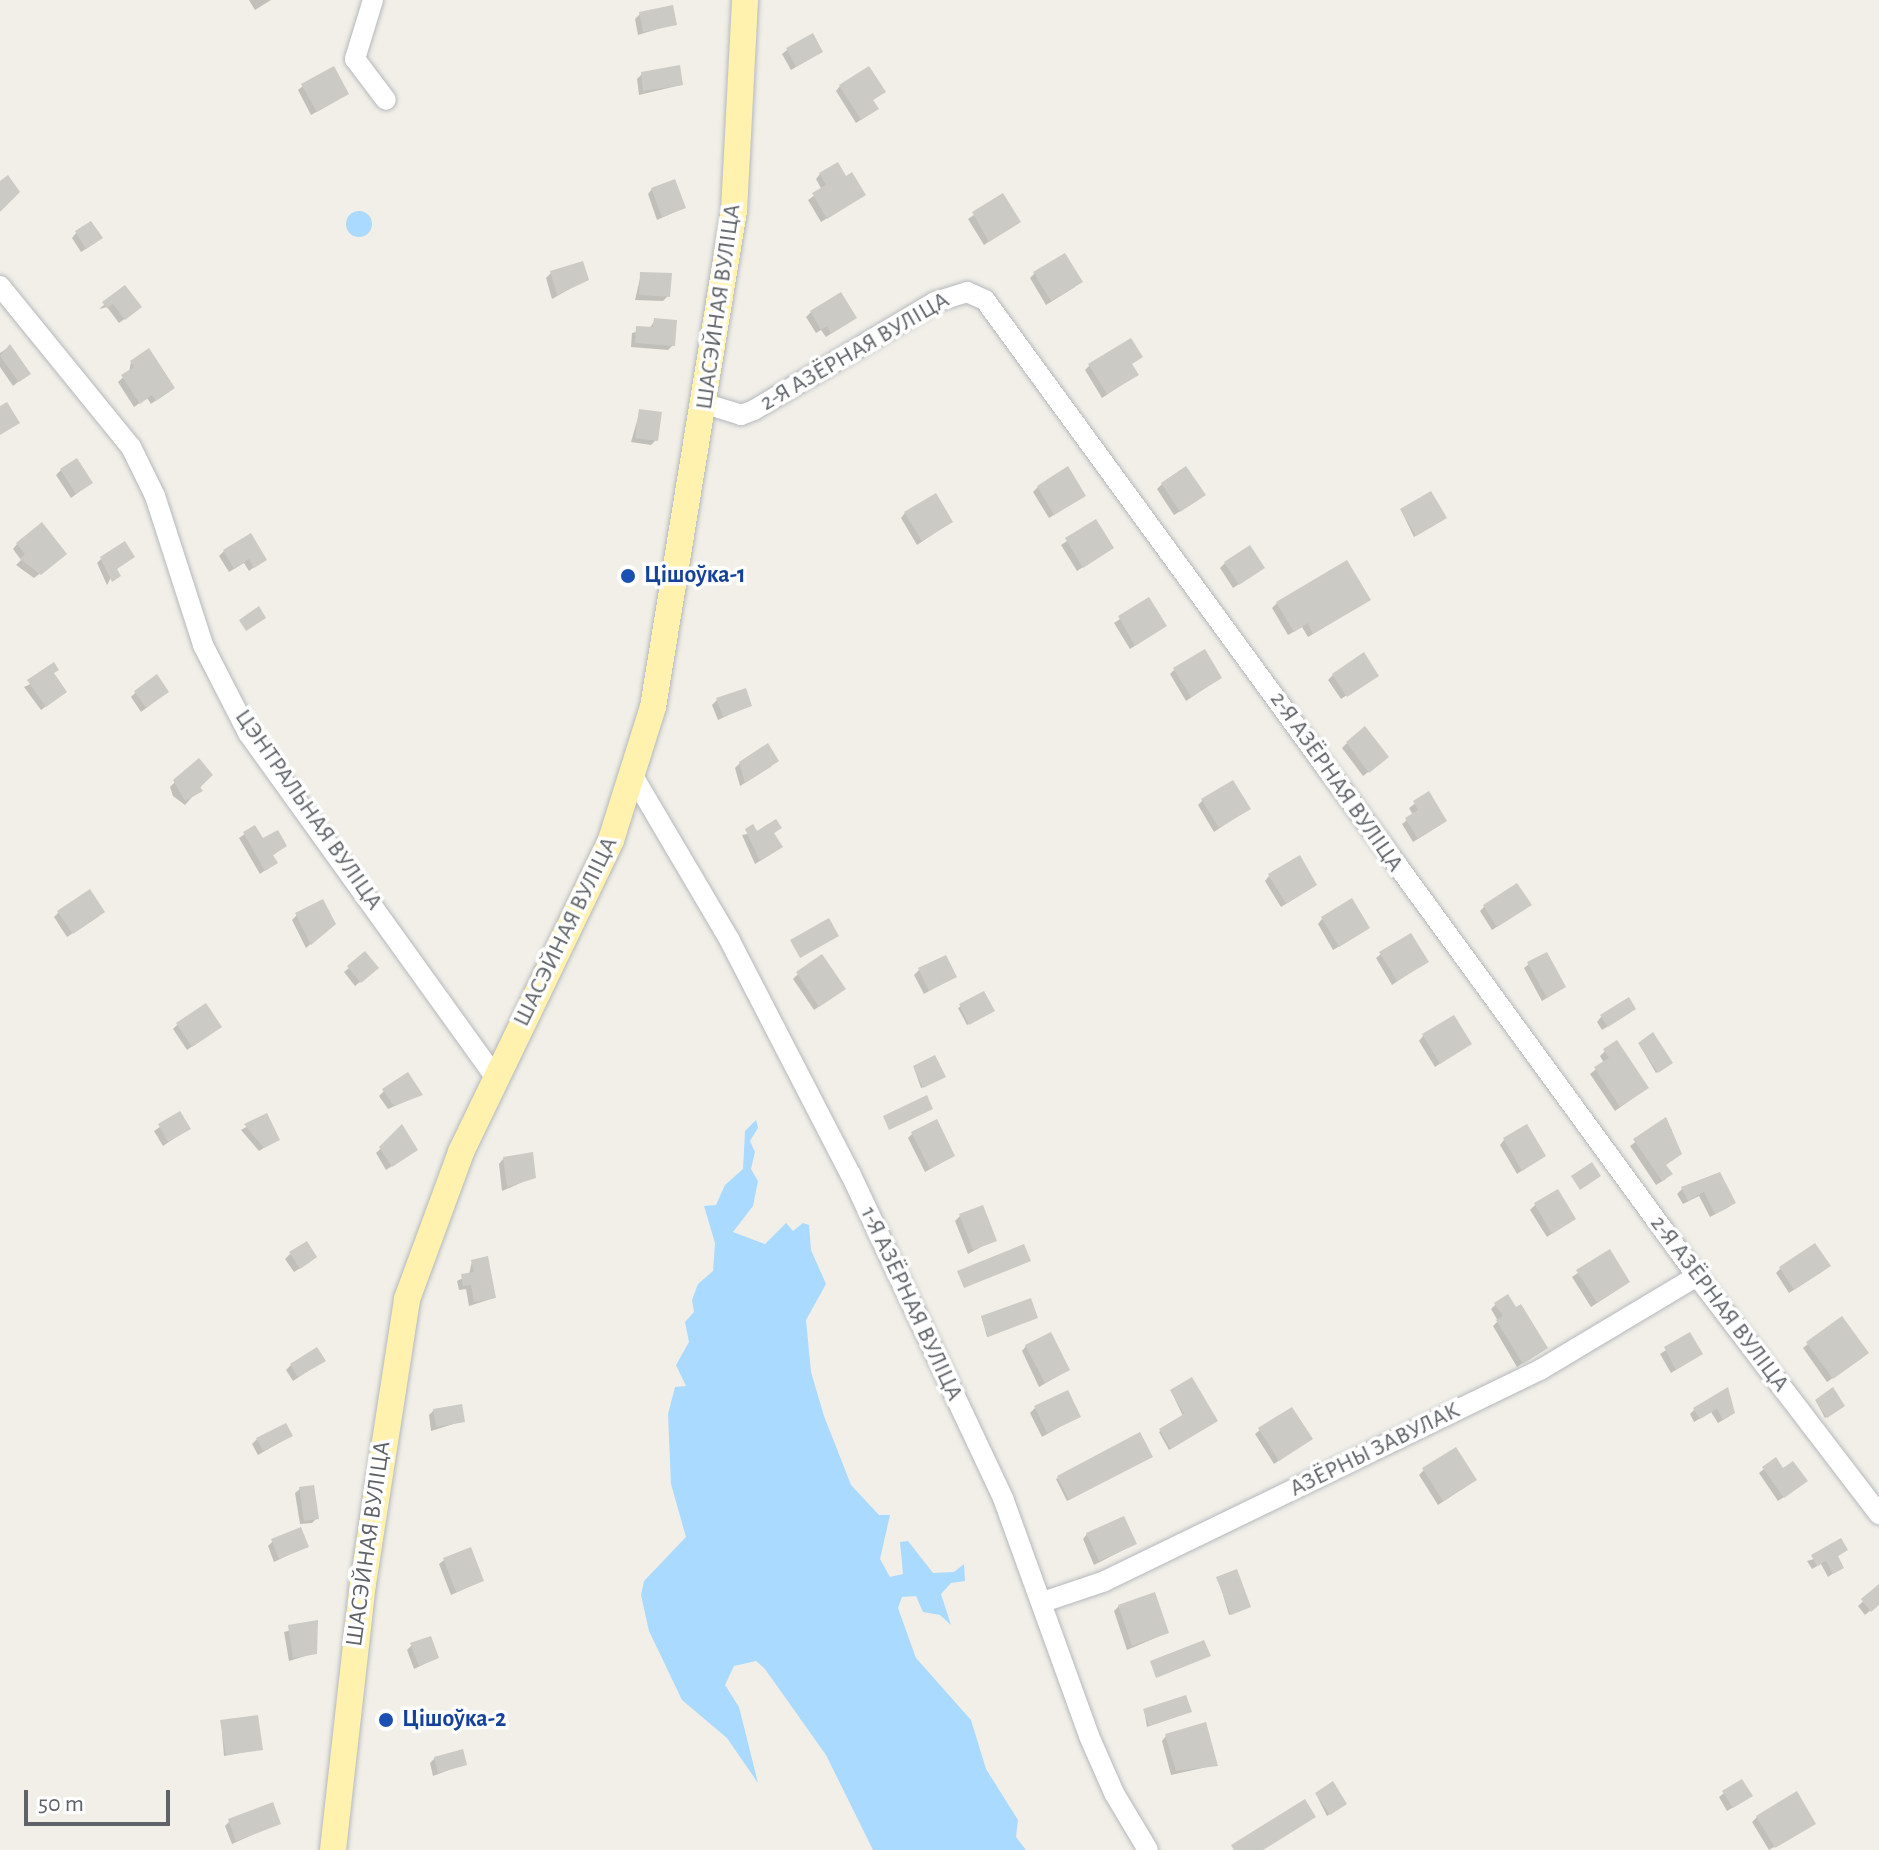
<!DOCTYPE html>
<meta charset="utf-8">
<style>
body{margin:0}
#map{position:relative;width:1879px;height:1850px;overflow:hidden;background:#f1efe8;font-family:"Alegreya Sans",sans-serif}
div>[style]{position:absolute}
.water>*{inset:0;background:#aadaff}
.round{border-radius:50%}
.shadow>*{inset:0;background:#0003}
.building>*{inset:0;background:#cccac5}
.roads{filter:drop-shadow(0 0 2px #b5b8bc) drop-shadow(0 0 2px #b5b8bc)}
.minor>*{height:20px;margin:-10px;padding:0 10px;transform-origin:10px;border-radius:10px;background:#fff}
.major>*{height:26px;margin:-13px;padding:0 13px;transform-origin:13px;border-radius:13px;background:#fff2af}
.dots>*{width:22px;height:22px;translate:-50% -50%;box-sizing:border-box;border:4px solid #fff;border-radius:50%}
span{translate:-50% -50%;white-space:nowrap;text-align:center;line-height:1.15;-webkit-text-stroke:7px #fff;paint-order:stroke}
.street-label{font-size:24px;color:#5f6368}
.transit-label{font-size:24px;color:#164399;font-weight:700}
.left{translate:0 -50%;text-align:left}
.scale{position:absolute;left:24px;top:1790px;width:146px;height:36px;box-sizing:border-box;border:4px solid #5f6368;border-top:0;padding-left:10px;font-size:24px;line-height:28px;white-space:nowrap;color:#5f6368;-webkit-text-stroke:6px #fff;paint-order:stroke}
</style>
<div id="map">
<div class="water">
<div class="round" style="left:346px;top:211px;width:26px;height:26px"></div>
<div style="clip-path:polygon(756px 1120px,758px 1128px,750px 1141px,755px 1152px,751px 1169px,758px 1181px,753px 1206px,733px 1232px,765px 1244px,786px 1223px,793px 1231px,803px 1223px,809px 1225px,811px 1250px,826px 1284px,806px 1320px,811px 1372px,824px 1416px,851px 1485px,879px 1515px,890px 1515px,880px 1559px,890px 1577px,903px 1574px,900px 1542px,908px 1541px,933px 1573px,954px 1572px,964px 1564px,965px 1581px,951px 1583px,941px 1594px,951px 1625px,940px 1615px,923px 1612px,916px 1596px,902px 1597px,898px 1608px,916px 1658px,971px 1720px,986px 1769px,1018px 1820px,1016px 1837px,1026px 1850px,873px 1850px,826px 1755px,765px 1669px,756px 1661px,734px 1666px,725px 1685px,739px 1707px,758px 1783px,727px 1738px,682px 1700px,649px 1631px,641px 1595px,644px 1581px,686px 1537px,671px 1484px,668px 1414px,675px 1387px,686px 1386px,676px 1365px,689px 1342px,685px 1322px,694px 1312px,692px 1300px,698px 1284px,713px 1271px,715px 1243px,704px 1206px,716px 1205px,725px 1185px,743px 1169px,745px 1131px)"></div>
</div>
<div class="shadow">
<div style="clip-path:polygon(249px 0,271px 0,255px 10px)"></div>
<div style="clip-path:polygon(640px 14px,674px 24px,638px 35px,635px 19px)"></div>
<div style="clip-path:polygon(787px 50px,821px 52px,791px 70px,782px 54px)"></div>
<div style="clip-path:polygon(642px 74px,681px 85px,639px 95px,637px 79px)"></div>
<div style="clip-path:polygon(303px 86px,347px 94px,311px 115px,298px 90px)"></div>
<div style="clip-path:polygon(840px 86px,883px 92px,872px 101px,871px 113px,856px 123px,836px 91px)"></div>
<div style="clip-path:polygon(820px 174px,846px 179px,863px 195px,821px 222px,808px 200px,822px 190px,816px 179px)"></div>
<div style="clip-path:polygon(652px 189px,684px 208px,657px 220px,648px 194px)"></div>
<div style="clip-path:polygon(1002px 196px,1018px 222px,984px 245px,968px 219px)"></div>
<div style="clip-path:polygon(76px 233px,95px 243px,81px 252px,72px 238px)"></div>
<div style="clip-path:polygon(551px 273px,587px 279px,552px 299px,546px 278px)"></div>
<div style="clip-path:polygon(1035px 273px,1075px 287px,1046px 305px,1030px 278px)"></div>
<div style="clip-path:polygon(641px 274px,668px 296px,663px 301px,635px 300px)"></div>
<div style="clip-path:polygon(125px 288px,134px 312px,119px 323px,107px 307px,99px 309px)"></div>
<div style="clip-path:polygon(811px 312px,854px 318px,826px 337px,821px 330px,816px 333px,806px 317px)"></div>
<div style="clip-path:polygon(655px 320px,673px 345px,668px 350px,631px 347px,632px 333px,649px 329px)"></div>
<div style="clip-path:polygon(9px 347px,23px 378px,13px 386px,0 367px,0 353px)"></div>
<div style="clip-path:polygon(131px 362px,173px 388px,151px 404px,147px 398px,134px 407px,118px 382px,129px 372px)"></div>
<div style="clip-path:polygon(1090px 365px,1130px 365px,1136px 375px,1102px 398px,1085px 370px)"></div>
<div style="clip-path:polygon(640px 411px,656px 440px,651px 445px,631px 442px)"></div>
<div style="clip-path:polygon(61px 470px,91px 483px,71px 498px,56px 475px)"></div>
<div style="clip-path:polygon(1162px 484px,1198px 500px,1174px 515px,1157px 489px)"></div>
<div style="clip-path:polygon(1038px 487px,1078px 500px,1049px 518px,1033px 492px)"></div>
<div style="clip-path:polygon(1401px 510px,1443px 520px,1414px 537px)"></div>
<div style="clip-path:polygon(905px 513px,951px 522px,917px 545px,901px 518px)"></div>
<div style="clip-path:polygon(1096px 522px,1112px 548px,1077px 571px,1061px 545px)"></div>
<div style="clip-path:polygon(17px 544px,59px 559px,34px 578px,16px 565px,21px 560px,13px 549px)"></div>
<div style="clip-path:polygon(224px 551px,264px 560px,249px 571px,244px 563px,229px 572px,219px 556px)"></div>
<div style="clip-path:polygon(102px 558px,115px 570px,107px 585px,97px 563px)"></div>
<div style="clip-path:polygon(1225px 563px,1257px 572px,1233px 588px,1220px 568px)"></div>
<div style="clip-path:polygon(1149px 600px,1165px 626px,1130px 649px,1114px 623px)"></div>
<div style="clip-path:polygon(1368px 600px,1308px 637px,1302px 627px,1288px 635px,1272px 608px,1277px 603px)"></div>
<div style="clip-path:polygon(1174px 670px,1220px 678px,1186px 701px,1170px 674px)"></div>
<div style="clip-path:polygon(52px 674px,60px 696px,41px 710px,24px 687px)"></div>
<div style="clip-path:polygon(1333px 675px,1374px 677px,1341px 699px,1328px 680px)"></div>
<div style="clip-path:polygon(135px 693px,162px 696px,141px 712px,131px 697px)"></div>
<div style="clip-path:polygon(717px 700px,750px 705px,718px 720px,712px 705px)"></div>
<div style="clip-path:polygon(1347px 743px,1381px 762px,1363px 776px,1342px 748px)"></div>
<div style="clip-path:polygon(740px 763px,772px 766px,740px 786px,735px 768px)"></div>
<div style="clip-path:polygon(211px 775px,185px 805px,173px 796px,170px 787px,175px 782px)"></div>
<div style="clip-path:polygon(1428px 794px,1440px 825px,1413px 842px,1402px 824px,1413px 815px,1409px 808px)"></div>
<div style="clip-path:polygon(1203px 800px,1248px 809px,1214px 832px,1198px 805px)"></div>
<div style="clip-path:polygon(255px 827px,262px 841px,285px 846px,272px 856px,275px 863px,260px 874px,239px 838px)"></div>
<div style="clip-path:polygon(780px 828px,773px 834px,776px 851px,755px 864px,742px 835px)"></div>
<div style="clip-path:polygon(1269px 876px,1310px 889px,1281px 907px,1265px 881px)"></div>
<div style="clip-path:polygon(1484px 907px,1525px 909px,1492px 930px,1480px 911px)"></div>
<div style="clip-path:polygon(59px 912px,98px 917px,67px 937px,54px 917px)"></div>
<div style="clip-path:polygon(297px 915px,328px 929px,306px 948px,292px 920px)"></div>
<div style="clip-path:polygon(1322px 919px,1363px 932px,1333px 950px,1318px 924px)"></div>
<div style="clip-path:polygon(1381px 954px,1426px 962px,1392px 985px,1376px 958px)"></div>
<div style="clip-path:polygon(1529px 964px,1564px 987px,1542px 1001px,1524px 968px)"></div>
<div style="clip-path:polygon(349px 968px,371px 973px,355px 986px,344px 972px)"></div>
<div style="clip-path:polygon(919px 970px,954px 977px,924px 994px,914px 975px)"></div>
<div style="clip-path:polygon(798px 974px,838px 993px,814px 1010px,793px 979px)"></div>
<div style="clip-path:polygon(984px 994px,991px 1012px,967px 1025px,958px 1008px)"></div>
<div style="clip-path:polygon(1629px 1013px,1602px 1030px,1597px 1022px,1601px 1017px)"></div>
<div style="clip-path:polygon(177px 1025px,215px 1031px,187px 1050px,173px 1029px)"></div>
<div style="clip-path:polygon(1423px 1036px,1469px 1044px,1435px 1067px,1419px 1041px)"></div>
<div style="clip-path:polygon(1639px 1044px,1669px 1064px,1656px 1073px)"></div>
<div style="clip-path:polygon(1605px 1051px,1647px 1088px,1615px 1111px,1590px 1074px,1604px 1063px,1600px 1056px)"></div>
<div style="clip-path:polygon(914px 1068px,941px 1078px,921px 1088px)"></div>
<div style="clip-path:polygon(384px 1091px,420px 1095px,388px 1109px,379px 1096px)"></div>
<div style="clip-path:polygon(179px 1114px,188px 1129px,163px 1146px,154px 1131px)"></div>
<div style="clip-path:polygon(266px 1116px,278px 1139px,259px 1151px,241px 1130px)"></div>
<div style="clip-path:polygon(1665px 1120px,1672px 1130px,1667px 1135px,1666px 1179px,1656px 1185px,1630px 1146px)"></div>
<div style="clip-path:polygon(402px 1128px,416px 1150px,386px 1170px,376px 1153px)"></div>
<div style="clip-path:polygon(913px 1133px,953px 1156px,925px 1172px,908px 1138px)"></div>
<div style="clip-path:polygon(1504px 1140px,1544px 1156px,1517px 1174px,1500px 1145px)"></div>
<div style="clip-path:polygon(503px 1159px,534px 1177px,502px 1191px,499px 1164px)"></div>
<div style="clip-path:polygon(1719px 1174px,1734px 1202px,1729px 1207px,1710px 1217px,1699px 1196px,1683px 1204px,1677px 1194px,1682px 1189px)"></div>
<div style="clip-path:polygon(1535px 1205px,1573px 1219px,1547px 1237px,1530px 1210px)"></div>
<div style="clip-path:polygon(960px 1216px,994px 1240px,968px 1254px,955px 1221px)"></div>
<div style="clip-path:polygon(1609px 1252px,1623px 1286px,1591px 1307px,1572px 1277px)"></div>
<div style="clip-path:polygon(290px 1254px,310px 1262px,294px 1272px,285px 1259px)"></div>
<div style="clip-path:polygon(472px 1261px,494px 1298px,469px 1306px,466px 1289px,459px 1290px,457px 1281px,469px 1275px)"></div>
<div style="clip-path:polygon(1781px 1268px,1823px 1271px,1789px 1293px,1776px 1273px)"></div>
<div style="clip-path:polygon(1496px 1304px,1546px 1348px,1517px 1367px,1493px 1326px,1498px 1321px,1491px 1309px)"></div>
<div style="clip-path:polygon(982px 1318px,1036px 1318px,987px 1337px)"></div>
<div style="clip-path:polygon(1690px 1335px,1701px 1354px,1671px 1373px,1660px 1354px)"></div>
<div style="clip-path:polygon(1808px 1344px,1862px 1358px,1827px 1382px,1803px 1348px)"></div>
<div style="clip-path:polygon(1026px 1346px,1068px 1370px,1039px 1387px,1022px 1351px)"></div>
<div style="clip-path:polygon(323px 1361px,293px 1381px,286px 1370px,291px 1365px)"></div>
<div style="clip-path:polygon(1727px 1390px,1733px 1412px,1728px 1417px,1718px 1423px,1711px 1412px,1694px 1422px,1690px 1414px,1694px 1410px)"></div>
<div style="clip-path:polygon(1171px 1391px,1214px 1422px,1169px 1450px,1159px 1432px,1183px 1416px)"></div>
<div style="clip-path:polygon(1816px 1401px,1841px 1407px,1825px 1418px)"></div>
<div style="clip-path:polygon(1035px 1408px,1079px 1416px,1042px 1437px,1030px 1413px)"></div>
<div style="clip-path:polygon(434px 1410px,463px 1421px,431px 1431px,429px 1415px)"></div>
<div style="clip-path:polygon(1260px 1430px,1310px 1439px,1274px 1464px,1255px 1434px)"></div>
<div style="clip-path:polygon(291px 1436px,258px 1455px,252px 1444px,257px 1439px)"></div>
<div style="clip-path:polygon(1148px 1458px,1067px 1501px,1056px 1479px,1058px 1478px)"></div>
<div style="clip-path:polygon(1764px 1469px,1783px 1471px,1800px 1486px,1778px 1501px,1759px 1473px)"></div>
<div style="clip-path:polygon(1424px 1470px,1470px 1484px,1438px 1505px,1419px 1475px)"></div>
<div style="clip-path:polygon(300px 1489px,317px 1518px,312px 1523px,300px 1524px,295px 1493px)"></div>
<div style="clip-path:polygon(1087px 1534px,1135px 1544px,1094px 1565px,1083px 1539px)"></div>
<div style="clip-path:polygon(273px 1541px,307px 1546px,274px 1562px,268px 1546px)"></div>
<div style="clip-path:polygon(1846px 1550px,1837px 1557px,1842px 1567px,1828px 1577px,1821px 1564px,1812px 1569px,1807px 1561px)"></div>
<div style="clip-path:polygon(444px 1560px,482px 1581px,451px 1595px,439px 1564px)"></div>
<div style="clip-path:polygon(1218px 1578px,1247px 1608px,1229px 1615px)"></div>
<div style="clip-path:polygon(1879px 1587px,1879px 1603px,1865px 1615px,1858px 1606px)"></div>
<div style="clip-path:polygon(1119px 1606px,1167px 1633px,1127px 1650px,1114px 1611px)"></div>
<div style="clip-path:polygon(317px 1623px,315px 1653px,289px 1661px,284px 1632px)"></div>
<div style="clip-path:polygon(412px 1645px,437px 1658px,414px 1669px,407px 1650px)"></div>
<div style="clip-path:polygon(1144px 1710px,1190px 1712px,1147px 1727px)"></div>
<div style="clip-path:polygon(221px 1722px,261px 1749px,224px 1756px)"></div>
<div style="clip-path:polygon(1166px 1736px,1216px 1765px,1171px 1775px,1162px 1741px)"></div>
<div style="clip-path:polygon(435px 1758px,465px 1764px,433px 1776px,430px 1763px)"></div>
<div style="clip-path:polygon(1724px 1793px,1745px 1800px,1727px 1811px,1719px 1797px)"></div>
<div style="clip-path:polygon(1316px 1794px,1343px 1805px,1327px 1816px)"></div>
<div style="clip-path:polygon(1757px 1817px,1814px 1823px,1769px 1850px,1752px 1822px)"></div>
<div style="clip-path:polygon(230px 1821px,279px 1823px,232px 1844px,225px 1826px)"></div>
</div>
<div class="building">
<div style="clip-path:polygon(673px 5px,677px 25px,643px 32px,639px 12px)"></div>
<div style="clip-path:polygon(813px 33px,823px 52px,796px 67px,786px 48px)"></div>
<div style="clip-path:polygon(680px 65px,683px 85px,643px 91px,641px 72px)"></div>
<div style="clip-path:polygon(334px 66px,349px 94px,317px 112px,301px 84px)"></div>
<div style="clip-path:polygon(869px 66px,886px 92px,873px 100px,879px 109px,861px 120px,839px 85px)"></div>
<div style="clip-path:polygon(838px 162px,846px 176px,852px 172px,866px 195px,827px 219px,812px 193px,826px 185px,819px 173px)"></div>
<div style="clip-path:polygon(8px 175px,20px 192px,0 212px,0 181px)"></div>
<div style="clip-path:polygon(675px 179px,686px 208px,662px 217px,651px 188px)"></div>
<div style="clip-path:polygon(1003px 193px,1021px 222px,989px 242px,972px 212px)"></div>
<div style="clip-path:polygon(91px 221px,103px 238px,86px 249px,75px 231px)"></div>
<div style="clip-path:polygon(1065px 253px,1083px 282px,1051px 301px,1033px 272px)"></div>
<div style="clip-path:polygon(583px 261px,589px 280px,557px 295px,550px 271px)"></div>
<div style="clip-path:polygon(640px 272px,672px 273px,670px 297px,639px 295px)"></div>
<div style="clip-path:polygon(125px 285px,142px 307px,125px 320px,113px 304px,107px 308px,102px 302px)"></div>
<div style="clip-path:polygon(841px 292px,857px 318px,831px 334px,827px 326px,821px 330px,810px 311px)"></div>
<div style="clip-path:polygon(654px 318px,677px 320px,675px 346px,635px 343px,636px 326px,653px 327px)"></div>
<div style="clip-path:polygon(1131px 338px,1143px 357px,1132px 364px,1139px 375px,1107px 394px,1088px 364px)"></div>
<div style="clip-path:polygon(10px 344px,31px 374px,19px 382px,0 356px)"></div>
<div style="clip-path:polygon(149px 348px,175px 388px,156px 401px,152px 395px,140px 404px,121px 375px,134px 367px,130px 361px)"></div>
<div style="clip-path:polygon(7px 402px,20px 423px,0 435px,0 406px)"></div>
<div style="clip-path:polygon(639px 409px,662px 412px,658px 441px,635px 438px)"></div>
<div style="clip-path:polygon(77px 458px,93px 483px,76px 494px,60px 469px)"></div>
<div style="clip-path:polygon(1068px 466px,1086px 496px,1054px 515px,1037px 486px)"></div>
<div style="clip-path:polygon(1186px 466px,1206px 495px,1180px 512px,1161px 483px)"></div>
<div style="clip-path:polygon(1431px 491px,1447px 518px,1416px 536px,1400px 509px)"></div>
<div style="clip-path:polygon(936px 493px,953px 522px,922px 541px,904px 512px)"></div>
<div style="clip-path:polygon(1096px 519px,1114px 548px,1083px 568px,1065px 538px)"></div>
<div style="clip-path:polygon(42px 522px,67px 554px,41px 575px,20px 559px,25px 554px,16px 543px)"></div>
<div style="clip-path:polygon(251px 533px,267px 560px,254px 568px,249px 559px,234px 569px,223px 550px)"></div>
<div style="clip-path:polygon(125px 541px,135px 557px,117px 569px,121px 576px,112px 582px,100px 557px)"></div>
<div style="clip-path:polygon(1250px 545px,1265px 568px,1239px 585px,1224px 562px)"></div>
<div style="clip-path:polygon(1347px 560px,1371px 600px,1313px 634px,1308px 623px,1294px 632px,1276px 602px)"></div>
<div style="clip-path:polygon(1149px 597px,1167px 626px,1135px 646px,1118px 616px)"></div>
<div style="clip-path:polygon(259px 606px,266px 618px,246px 631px,239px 620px)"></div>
<div style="clip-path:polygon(1205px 649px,1222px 678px,1191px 697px,1173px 668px)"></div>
<div style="clip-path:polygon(1364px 652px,1379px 676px,1347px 697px,1332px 674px)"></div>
<div style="clip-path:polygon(54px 662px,59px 670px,54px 673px,67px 692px,46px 707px,27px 680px)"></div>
<div style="clip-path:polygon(157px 674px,169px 692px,146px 708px,134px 691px)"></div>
<div style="clip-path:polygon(746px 688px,752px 706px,723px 717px,716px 698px)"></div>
<div style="clip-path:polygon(1365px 726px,1389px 757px,1369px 773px,1346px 742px)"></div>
<div style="clip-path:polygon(768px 743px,779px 761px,745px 783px,739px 762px)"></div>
<div style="clip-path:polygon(199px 758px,213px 775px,200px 787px,203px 791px,185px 801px,173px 780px)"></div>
<div style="clip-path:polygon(1233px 780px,1251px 809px,1219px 828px,1201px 799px)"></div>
<div style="clip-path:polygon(1429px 791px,1447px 821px,1418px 839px,1405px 818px,1418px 810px,1413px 801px)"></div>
<div style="clip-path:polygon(776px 819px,782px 828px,774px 833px,783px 847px,760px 861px,745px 829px,753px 824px,757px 831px)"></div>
<div style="clip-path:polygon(255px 825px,263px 838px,278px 830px,287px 846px,273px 855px,278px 863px,265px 871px,243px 832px)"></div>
<div style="clip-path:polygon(1300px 855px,1317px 885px,1286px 904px,1268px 874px)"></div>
<div style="clip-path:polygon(1517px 883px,1532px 905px,1497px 927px,1483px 905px)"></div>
<div style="clip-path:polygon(90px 889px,105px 912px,73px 934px,57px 911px)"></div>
<div style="clip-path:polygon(1352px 898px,1370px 928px,1339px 947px,1321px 917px)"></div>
<div style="clip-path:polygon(323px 899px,336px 924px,311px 945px,295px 913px)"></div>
<div style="clip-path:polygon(829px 918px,839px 936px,800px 958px,790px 940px)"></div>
<div style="clip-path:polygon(1411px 933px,1429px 962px,1397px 981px,1379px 952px)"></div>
<div style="clip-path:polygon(365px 951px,379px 968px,361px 983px,347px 966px)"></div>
<div style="clip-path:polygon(1547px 952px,1566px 987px,1547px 998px,1527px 962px)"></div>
<div style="clip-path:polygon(822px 954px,846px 989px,819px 1007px,796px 972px)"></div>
<div style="clip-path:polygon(946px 955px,957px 977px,929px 991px,918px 968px)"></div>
<div style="clip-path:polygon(984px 991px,995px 1011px,969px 1025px,959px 1004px)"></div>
<div style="clip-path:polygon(1629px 997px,1636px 1009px,1608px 1027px,1600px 1015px)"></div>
<div style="clip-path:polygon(206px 1003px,222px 1027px,192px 1047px,176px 1023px)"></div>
<div style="clip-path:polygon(1454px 1015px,1472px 1044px,1440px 1064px,1422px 1034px)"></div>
<div style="clip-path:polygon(1653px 1032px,1673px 1063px,1658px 1073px,1638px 1043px)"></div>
<div style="clip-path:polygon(1617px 1040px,1649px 1088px,1620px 1107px,1594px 1067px,1609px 1058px,1603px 1049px)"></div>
<div style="clip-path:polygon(935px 1055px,946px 1077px,923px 1088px,913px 1066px)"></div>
<div style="clip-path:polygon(408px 1072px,423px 1095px,394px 1106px,382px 1089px)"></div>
<div style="clip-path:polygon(927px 1095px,933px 1109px,889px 1130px,883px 1116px)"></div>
<div style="clip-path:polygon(180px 1111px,191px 1129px,168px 1142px,158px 1124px)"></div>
<div style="clip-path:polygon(267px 1113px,280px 1140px,264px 1148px,244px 1124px)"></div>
<div style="clip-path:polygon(1666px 1117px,1682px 1154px,1666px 1165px,1673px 1174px,1662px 1181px,1633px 1139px)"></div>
<div style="clip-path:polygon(937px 1119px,955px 1156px,930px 1169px,911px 1132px)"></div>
<div style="clip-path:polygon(402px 1124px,418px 1150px,392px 1167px,379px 1147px)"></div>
<div style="clip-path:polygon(1527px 1124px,1546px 1156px,1522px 1171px,1503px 1138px)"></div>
<div style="clip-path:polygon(533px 1152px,536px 1178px,507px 1187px,503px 1157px)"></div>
<div style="clip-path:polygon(1592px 1162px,1601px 1176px,1580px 1190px,1571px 1176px)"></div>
<div style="clip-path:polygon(1720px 1172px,1736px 1203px,1715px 1214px,1704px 1192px,1688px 1201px,1681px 1187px)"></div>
<div style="clip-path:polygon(1558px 1189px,1576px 1219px,1552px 1234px,1534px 1203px)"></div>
<div style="clip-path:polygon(983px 1205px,997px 1241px,973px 1250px,959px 1214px)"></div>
<div style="clip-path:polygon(307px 1241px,317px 1257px,300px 1269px,289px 1252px)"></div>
<div style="clip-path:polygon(1815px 1243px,1831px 1266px,1794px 1290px,1779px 1267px)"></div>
<div style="clip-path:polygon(1024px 1244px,1031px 1261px,964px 1288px,957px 1271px)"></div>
<div style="clip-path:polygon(1610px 1249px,1630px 1282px,1597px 1303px,1576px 1270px)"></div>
<div style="clip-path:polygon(488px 1256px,496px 1298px,474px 1302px,471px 1285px,463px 1286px,461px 1274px,474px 1272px,471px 1260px)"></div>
<div style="clip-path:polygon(1508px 1294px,1516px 1307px,1521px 1304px,1548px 1348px,1523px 1364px,1496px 1320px,1503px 1316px,1494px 1303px)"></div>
<div style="clip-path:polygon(1031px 1298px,1038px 1318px,988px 1337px,981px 1316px)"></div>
<div style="clip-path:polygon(1842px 1316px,1869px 1353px,1833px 1379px,1806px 1342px)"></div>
<div style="clip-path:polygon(1051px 1332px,1070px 1370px,1045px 1383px,1025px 1345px)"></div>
<div style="clip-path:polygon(1690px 1332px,1703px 1354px,1676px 1370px,1664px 1347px)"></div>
<div style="clip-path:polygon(317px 1347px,326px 1361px,298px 1377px,290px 1364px)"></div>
<div style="clip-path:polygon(1192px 1377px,1218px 1421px,1171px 1449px,1159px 1429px,1184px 1414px,1170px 1390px)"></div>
<div style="clip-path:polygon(1728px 1387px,1735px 1413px,1723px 1420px,1717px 1409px,1700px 1419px,1693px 1408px)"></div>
<div style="clip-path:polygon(1833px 1387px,1845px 1406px,1827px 1418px,1815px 1400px)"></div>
<div style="clip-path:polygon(1068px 1390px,1081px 1417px,1047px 1433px,1034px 1406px)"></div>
<div style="clip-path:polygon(462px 1404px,465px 1422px,436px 1427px,433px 1409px)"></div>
<div style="clip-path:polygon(1292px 1407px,1313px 1439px,1279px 1461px,1258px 1428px)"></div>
<div style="clip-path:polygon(286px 1423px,293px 1436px,263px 1451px,256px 1438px)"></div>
<div style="clip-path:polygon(1140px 1432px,1153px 1457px,1069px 1500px,1057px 1476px)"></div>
<div style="clip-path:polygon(1456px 1447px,1477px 1480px,1443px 1501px,1422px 1468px)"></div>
<div style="clip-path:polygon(1776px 1457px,1783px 1468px,1793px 1461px,1808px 1481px,1784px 1498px,1762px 1467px)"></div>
<div style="clip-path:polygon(314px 1485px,319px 1519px,304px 1521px,299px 1487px)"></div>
<div style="clip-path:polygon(1124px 1516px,1137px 1544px,1099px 1561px,1086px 1533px)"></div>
<div style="clip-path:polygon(301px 1527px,309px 1547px,279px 1559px,271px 1539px)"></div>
<div style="clip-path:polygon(1841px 1538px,1848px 1550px,1838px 1556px,1844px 1568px,1833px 1574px,1826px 1561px,1817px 1566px,1811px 1555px)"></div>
<div style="clip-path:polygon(471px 1547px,484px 1581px,456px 1592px,443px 1558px)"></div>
<div style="clip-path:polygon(1237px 1569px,1251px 1607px,1231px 1615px,1216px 1577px)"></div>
<div style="clip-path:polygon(1879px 1584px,1879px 1605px,1871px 1612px,1861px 1599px)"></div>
<div style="clip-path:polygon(1155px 1592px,1169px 1633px,1132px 1646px,1118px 1605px)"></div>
<div style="clip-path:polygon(318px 1620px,317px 1654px,293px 1658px,288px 1625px)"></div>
<div style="clip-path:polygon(431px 1636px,439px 1658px,419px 1666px,410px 1643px)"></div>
<div style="clip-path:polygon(1204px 1640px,1211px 1656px,1156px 1678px,1150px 1661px)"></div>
<div style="clip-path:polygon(1186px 1695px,1192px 1712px,1149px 1726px,1143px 1709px)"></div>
<div style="clip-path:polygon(258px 1715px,263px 1750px,226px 1755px,220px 1720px)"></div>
<div style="clip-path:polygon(1206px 1722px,1218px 1766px,1176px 1771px,1165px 1734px)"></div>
<div style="clip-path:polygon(463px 1749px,467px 1765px,438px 1773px,434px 1757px)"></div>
<div style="clip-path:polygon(1742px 1779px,1753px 1796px,1733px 1808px,1722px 1791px)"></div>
<div style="clip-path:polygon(1333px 1781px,1347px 1804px,1330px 1815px,1315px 1793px)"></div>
<div style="clip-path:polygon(1797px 1791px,1816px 1824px,1775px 1848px,1756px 1816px)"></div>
<div style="clip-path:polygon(1305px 1799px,1316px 1817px,1263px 1850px,1234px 1850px,1231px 1845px)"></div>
<div style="clip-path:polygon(273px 1802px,281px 1824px,236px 1841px,228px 1819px)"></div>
</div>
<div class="roads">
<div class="minor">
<div style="left:373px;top:0;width:62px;rotate:107deg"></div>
<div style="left:355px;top:59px;width:51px;rotate:52.9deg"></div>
<div style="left:0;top:286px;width:208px;rotate:50.9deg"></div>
<div style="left:131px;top:447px;width:55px;rotate:63.9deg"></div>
<div style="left:155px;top:496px;width:157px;rotate:72.1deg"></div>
<div style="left:203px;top:645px;width:99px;rotate:62.9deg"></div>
<div style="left:248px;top:733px;width:425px;rotate:54.3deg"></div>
<div style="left:706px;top:404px;width:37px;rotate:17deg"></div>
<div style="left:741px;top:415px;width:14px;rotate:-21deg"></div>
<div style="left:754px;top:410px;width:211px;rotate:-30.8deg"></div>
<div style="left:935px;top:302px;width:34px;rotate:-17deg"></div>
<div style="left:967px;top:292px;width:20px;rotate:24deg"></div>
<div style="left:985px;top:300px;width:1208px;rotate:53.89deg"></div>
<div style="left:1697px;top:1276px;width:300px;rotate:52.6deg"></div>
<div style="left:633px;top:776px;width:191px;rotate:59.5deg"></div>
<div style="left:730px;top:941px;width:263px;rotate:62.7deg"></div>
<div style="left:851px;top:1175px;width:357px;rotate:64.8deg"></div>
<div style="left:1003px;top:1498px;width:253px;rotate:70.1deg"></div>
<div style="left:1089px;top:1736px;width:62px;rotate:66.3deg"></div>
<div style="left:1114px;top:1793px;width:66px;rotate:59.2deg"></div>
<div style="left:1043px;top:1602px;width:65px;rotate:-18.7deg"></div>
<div style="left:1105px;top:1581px;width:483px;rotate:-25.9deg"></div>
<div style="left:1540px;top:1370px;width:183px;rotate:-30.9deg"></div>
</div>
<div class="major">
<div style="left:333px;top:1850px;width:268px;rotate:-83.6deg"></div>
<div style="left:363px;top:1584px;width:288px;rotate:-81.2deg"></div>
<div style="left:407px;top:1299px;width:157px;rotate:-69.8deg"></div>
<div style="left:461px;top:1152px;width:346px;rotate:-64.3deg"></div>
<div style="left:611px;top:840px;width:139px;rotate:-72.5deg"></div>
<div style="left:653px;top:707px;width:503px;rotate:-80.73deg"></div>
<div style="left:734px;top:211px;width:211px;rotate:-87deg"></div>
</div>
</div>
<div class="dots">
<div style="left:628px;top:576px;background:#1a4fb4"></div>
<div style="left:386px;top:1720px;background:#1a4fb4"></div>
</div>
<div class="street-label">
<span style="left:719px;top:307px;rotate:-82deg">ШАСЭЙНАЯ ВУЛІЦА</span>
<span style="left:855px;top:352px;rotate:-30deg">2-Я АЗЁРНАЯ ВУЛІЦА</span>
<span style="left:1336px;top:782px;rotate:55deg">2-Я АЗЁРНАЯ ВУЛІЦА</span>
<span style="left:308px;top:810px;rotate:55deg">ЦЭНТРАЛЬНАЯ ВУЛІЦА</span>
<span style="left:566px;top:932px;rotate:-64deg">ШАСЭЙНАЯ ВУЛІЦА</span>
<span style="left:911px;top:1304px;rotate:65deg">1-Я АЗЁРНАЯ ВУЛІЦА</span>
<span style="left:1719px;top:1304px;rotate:53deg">2-Я АЗЁРНАЯ ВУЛІЦА</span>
<span style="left:1375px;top:1450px;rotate:-26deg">АЗЁРНЫ ЗАВУЛАК</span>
<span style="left:369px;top:1544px;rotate:-82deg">ШАСЭЙНАЯ ВУЛІЦА</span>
</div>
<div class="transit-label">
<span class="left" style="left:644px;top:576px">Цішоўка-1</span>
<span class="left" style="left:402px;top:1720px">Цішоўка-2</span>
</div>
<div class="scale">50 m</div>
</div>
